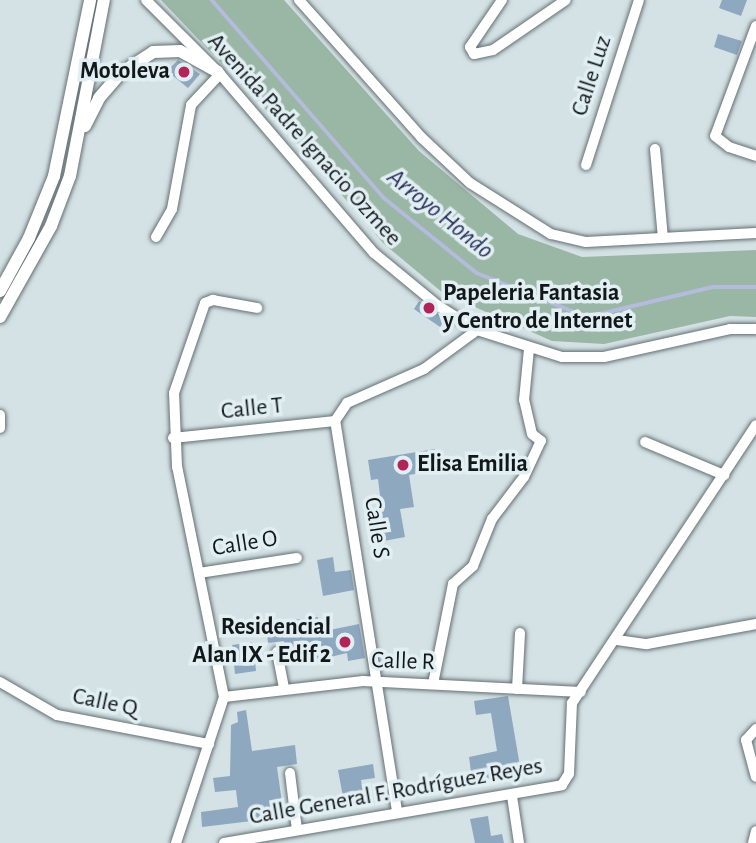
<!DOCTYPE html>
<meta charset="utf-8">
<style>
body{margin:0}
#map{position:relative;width:756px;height:843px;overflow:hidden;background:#d4e2e5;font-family:"Alegreya Sans",sans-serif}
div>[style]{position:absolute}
.green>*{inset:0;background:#99b7a4}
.stream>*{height:3.5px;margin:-1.75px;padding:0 1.75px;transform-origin:1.75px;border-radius:1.75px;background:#b4bbdb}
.building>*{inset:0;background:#8ea8c0}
.roads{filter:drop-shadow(0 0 2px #647073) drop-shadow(0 0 2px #647073)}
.minor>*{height:10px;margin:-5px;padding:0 5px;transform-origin:5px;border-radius:5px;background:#fff}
.major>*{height:12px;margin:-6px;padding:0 6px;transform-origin:6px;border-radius:6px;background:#fff}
.dots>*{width:19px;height:19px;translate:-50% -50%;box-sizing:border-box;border:4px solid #e1eff3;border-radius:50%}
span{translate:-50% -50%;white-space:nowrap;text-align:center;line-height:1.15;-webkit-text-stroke:7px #e1eff3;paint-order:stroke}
.poi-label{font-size:24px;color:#121719;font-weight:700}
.right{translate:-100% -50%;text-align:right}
.left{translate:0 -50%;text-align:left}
.street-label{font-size:24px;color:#121719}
.water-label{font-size:26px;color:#2a305a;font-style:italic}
</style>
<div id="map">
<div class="green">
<div style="clip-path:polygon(161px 0,284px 0,419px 151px,518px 234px,582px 257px,756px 250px,756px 317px,730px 316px,604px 344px,552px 341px,443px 293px,384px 244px,291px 136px)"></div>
</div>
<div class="stream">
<div style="left:212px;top:0;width:261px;rotate:49deg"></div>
<div style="left:383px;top:197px;width:121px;rotate:39deg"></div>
<div style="left:477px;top:273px;width:118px;rotate:21.8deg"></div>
<div style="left:587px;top:317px;width:130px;rotate:-13.4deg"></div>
<div style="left:713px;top:287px;width:43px"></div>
</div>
<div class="building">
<div style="clip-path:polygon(722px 0,747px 0,741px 16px,719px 8px)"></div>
<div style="clip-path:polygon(718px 34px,742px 41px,737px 55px,714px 47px)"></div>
<div style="clip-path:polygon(178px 60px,200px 74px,188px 88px,167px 71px)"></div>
<div style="clip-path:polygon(419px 301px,445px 319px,440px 327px,414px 309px)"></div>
<div style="clip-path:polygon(435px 449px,438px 470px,409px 475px,414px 507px,400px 509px,405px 537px,373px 543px,369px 523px,383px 520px,378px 479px,371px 480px,368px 460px)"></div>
<div style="clip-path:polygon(333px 557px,335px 572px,351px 570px,354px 590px,323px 596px,317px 560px)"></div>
<div style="clip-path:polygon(318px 617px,320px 632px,359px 624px,365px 658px,348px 661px,347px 653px,305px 663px,304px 658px,286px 660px,284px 641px,268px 643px,266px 623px)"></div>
<div style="clip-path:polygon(253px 642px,256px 671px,235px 674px,232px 645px)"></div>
<div style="clip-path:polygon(508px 696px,522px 778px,472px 780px,469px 757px,497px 751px,491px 713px,476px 715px,474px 701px)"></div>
<div style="clip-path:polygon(246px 710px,252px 751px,295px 745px,297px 764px,277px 767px,284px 817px,202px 827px,201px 812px,238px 807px,236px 790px,215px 792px,213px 778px,230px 776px,231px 725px,238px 722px,237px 712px)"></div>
<div style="clip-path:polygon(373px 764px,375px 778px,361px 780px,365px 804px,345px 808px,338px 770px)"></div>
<div style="clip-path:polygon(488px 816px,491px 836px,502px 834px,504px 843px,475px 843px,470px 819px)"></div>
</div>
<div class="roads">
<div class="minor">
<div style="left:146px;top:0;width:105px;rotate:45deg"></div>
<div style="left:220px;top:74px;width:236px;rotate:49.3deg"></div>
<div style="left:374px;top:253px;width:82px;rotate:39.5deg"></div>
<div style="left:437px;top:305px;width:47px;rotate:32deg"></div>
<div style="left:477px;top:330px;width:89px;rotate:17.6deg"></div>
<div style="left:562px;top:357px;width:42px"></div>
<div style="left:604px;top:357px;width:129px;rotate:-12.5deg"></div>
<div style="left:730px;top:329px;width:26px"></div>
<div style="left:299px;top:0;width:185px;rotate:48.3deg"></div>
<div style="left:422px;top:138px;width:66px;rotate:43.2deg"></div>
<div style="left:470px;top:183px;width:96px;rotate:32.2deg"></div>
<div style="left:551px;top:234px;width:36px;rotate:13deg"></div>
<div style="left:586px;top:242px;width:170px;rotate:-3deg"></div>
<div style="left:502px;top:0;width:57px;rotate:124.2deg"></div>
<div style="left:470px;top:47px;width:8px;rotate:60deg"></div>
<div style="left:474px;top:54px;width:19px;rotate:-12deg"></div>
<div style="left:493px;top:50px;width:88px;rotate:-34.4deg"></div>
<div style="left:756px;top:26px;width:117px;rotate:110.4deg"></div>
<div style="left:715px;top:136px;width:18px;rotate:38deg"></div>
<div style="left:729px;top:147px;width:28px;rotate:18deg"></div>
<div style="left:655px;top:149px;width:89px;rotate:84.9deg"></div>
<div style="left:586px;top:165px;width:173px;rotate:-72.2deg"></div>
<div style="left:156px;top:237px;width:32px;rotate:-60deg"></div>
<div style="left:172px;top:209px;width:106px;rotate:-79.6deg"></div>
<div style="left:191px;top:105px;width:42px;rotate:-46.9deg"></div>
<div style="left:0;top:415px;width:13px;rotate:90deg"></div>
<div style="left:173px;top:438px;width:163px;rotate:-6deg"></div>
<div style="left:645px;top:442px;width:86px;rotate:22.7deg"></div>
<div style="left:199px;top:573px;width:99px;rotate:-8.7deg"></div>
<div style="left:617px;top:640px;width:30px;rotate:8deg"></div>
<div style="left:647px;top:644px;width:111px;rotate:-10.4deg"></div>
<div style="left:277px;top:652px;width:38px;rotate:79deg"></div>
<div style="left:0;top:682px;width:66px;rotate:30.1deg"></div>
<div style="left:57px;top:715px;width:155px;rotate:10.8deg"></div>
<div style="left:433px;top:684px;width:102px;rotate:-78.7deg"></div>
<div style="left:453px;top:584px;width:27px;rotate:-42deg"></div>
<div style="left:473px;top:566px;width:51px;rotate:-68deg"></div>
<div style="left:492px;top:519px;width:53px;rotate:-52.7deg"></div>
<div style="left:524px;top:477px;width:40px;rotate:-65deg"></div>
<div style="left:541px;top:441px;width:11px;rotate:-142deg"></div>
<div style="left:532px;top:434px;width:35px;rotate:-103deg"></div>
<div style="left:524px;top:400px;width:51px;rotate:-84.4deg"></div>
<div style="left:517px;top:689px;width:56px;rotate:-86.9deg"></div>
<div style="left:224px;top:697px;width:140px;rotate:-6.6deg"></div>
<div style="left:363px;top:681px;width:218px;rotate:2.9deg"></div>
<div style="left:756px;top:729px;width:15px;rotate:132deg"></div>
<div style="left:746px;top:740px;width:38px;rotate:75deg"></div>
<div style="left:290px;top:773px;width:57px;rotate:83deg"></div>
<div style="left:512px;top:796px;width:48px;rotate:81.5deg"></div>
<div style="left:397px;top:811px;width:395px;rotate:-99deg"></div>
<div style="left:335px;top:421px;width:22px;rotate:-56deg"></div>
<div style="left:347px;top:403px;width:84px;rotate:-23.8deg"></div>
<div style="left:424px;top:369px;width:66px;rotate:-36.3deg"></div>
<div style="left:176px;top:843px;width:154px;rotate:-71.8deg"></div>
<div style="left:224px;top:697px;width:235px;rotate:-101.5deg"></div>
<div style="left:177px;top:467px;width:74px;rotate:-92.3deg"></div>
<div style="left:174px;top:393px;width:95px;rotate:-71deg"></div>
<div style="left:205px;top:303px;width:9px;rotate:-21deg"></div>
<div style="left:213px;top:300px;width:45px;rotate:10.3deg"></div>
<div style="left:224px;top:843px;width:343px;rotate:-9.7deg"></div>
<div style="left:562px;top:785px;width:13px;rotate:-58deg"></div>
<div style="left:569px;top:774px;width:71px;rotate:-87.6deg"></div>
<div style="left:572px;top:703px;width:333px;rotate:-56.5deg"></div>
<div style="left:753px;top:843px;width:12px;rotate:-76deg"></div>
</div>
<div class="major">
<div style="left:85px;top:126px;width:31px;rotate:-63deg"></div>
<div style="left:99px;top:98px;width:33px;rotate:-49deg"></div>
<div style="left:121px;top:73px;width:38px;rotate:-33deg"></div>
<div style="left:153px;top:52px;width:27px;rotate:-2deg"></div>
<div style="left:180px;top:51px;width:43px;rotate:28.9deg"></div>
<div style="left:0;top:291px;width:60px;rotate:-61.3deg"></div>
<div style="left:29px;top:238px;width:67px;rotate:-68deg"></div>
<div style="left:54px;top:176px;width:180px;rotate:-78.4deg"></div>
<div style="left:0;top:317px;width:104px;rotate:-60.7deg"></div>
<div style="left:51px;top:226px;width:53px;rotate:-69.2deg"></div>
<div style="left:70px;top:176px;width:179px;rotate:-79.1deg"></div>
</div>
</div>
<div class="dots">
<div style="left:184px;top:72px;background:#b22459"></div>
<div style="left:429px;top:308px;background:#b22459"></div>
<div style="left:403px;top:465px;background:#b22459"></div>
<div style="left:345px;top:642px;background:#b22459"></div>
</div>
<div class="poi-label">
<span class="right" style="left:170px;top:72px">Motoleva</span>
<span class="left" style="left:443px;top:308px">Papeleria Fantasia<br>y Centro de Internet</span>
<span class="left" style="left:417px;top:465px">Elisa Emilia</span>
<span class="right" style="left:331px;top:642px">Residencial<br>Alan IX - Edif 2</span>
</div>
<div class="street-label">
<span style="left:592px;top:76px;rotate:-72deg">Calle Luz</span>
<span style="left:304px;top:140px;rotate:48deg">Avenida Padre Ignacio Ozmee</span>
<span style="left:252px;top:409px;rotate:-6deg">Calle T</span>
<span style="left:376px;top:528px;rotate:81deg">Calle S</span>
<span style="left:245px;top:544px;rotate:-9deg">Calle O</span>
<span style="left:403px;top:662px;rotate:2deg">Calle R</span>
<span style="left:105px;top:703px;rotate:12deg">Calle Q</span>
<span style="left:396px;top:792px;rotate:-10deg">Calle General F. Rodríguez Reyes</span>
</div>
<div class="water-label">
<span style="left:440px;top:214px;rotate:39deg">Arroyo Hondo</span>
</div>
</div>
